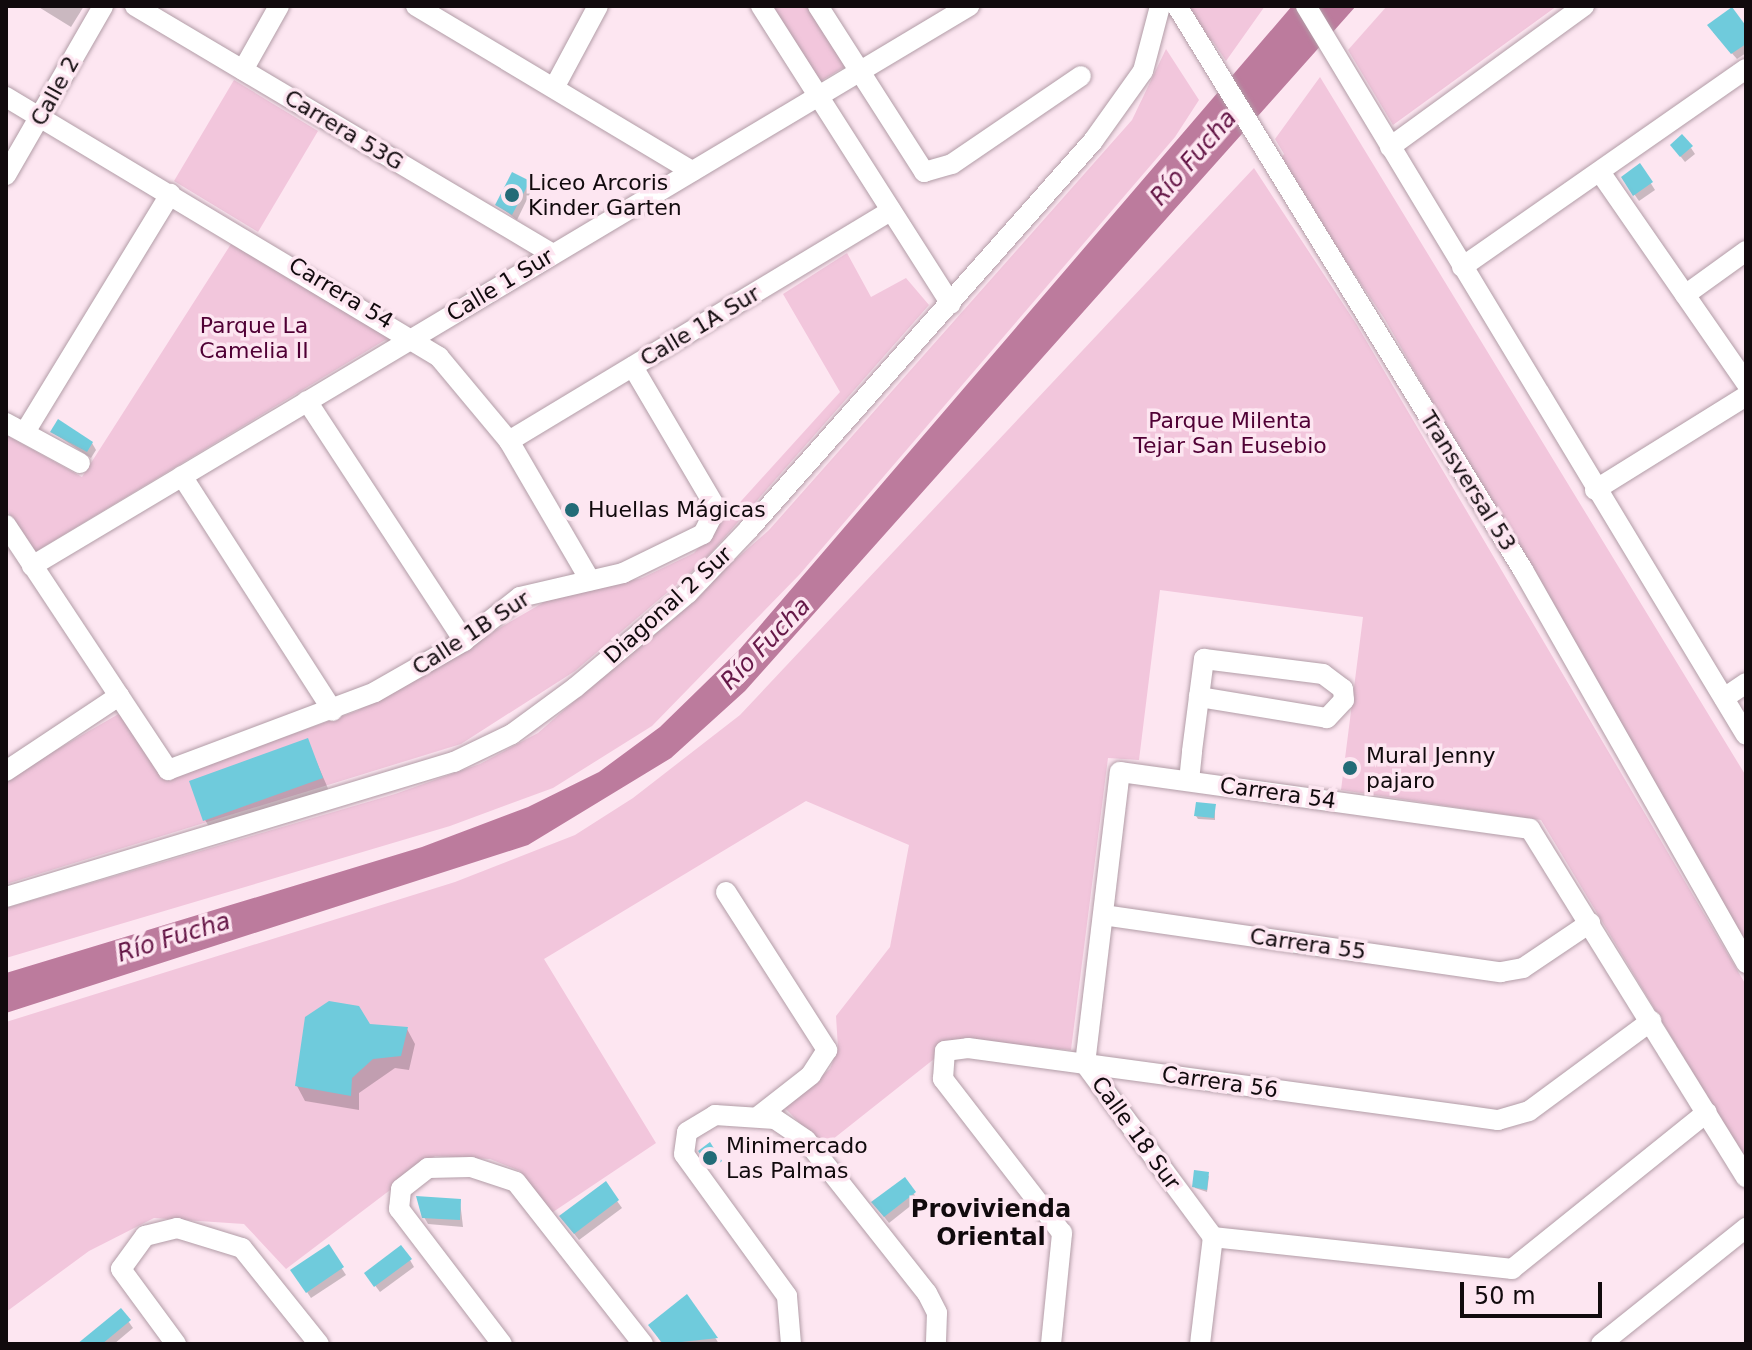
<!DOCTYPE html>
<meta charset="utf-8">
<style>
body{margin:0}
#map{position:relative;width:1752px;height:1350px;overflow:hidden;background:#fde6f1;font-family:"DejaVu Sans",sans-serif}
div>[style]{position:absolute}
.green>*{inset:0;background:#f2c6dc}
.water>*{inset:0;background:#bc7b9d}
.shadow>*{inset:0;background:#0003}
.building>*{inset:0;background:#6fcbdc}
.roads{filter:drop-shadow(0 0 2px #b29da7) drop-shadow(0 0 2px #b29da7)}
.minor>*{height:20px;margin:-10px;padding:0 10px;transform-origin:10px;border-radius:10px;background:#fff}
.dots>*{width:22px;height:22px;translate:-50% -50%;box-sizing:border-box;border:4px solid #fde6f1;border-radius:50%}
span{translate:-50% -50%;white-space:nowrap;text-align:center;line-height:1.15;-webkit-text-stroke:7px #fde6f1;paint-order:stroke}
.street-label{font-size:22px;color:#110a0d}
.poi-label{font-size:22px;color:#110a0d}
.left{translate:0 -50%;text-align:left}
.park-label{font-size:22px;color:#500035}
.water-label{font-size:24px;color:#651747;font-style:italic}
.neighbourhood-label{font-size:24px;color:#110a0d;font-weight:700}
.frame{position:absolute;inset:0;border:8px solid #110a0d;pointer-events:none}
.scale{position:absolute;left:1460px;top:1282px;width:142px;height:36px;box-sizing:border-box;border:4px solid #110a0d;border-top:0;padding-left:10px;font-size:24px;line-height:28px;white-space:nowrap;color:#110a0d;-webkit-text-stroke:6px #fde6f1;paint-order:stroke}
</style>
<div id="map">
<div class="green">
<div style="clip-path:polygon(771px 6px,808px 6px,846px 66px,819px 82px)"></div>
<div style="clip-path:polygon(1185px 6px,1265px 6px,1226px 61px,1212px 40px,1207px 47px)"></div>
<div style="clip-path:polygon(1387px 6px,1557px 6px,1393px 125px,1348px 50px)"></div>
<div style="clip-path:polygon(1166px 49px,1199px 100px,1175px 137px,800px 574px,652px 726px,553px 788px,450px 826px,6px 958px,6px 908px,395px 794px,480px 764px,538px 733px,769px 530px,1132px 120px)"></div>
<div style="clip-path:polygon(1320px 77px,1746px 776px,1746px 943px,1384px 318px,1279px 162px,1284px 154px,1275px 139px)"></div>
<div style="clip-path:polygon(234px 80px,318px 131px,258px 232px,174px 181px)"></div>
<div style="clip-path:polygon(1254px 168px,1357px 325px,1746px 985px,1746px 1161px,1541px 820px,1341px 790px,1363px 617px,1160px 590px,1139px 760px,1108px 758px,1071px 1050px,958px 1040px,823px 1147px,784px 1107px,830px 1069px,838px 1048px,836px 1016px,890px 947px,909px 845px,806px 801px,544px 959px,656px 1143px,550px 1214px,520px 1171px,490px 1159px,435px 1156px,286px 1269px,244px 1224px,154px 1218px,89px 1251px,6px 1312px,6px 1022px,455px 882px,575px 835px,633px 798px,740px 715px)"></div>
<div style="clip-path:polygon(231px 244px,390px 337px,35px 552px,6px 509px,6px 435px,82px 477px)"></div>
<div style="clip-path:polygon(847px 253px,871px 297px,906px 278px,929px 305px,702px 563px,575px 671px,461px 744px,6px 884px,6px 779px,122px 712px,169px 778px,357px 711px,546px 601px,642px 578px,694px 553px,840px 392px,783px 294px)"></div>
</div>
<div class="water">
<div style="clip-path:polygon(1292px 6px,1356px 6px,745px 691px,671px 758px,528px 845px,6px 1013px,6px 973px,422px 847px,528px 807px,599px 772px,660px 727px,740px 649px)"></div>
</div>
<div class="shadow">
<div style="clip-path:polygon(37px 6px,84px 6px,71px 27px)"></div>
<div style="clip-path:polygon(1746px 30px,1746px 53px,1737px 59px,1713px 32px)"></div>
<div style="clip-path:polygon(1691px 148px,1695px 154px,1685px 162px,1677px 152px)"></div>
<div style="clip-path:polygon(1640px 166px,1655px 190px,1639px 201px,1627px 184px)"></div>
<div style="clip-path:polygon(528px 182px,532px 189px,517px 220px,498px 205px)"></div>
<div style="clip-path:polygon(52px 432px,92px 443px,96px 450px,91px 458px)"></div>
<div style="clip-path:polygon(307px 740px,330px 793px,214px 835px,205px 820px)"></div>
<div style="clip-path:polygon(1215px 806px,1215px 820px,1198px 819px,1196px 816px)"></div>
<div style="clip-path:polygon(368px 1025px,407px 1029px,415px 1044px,409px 1070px,395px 1068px,359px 1093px,359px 1110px,305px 1101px,297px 1086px)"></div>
<div style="clip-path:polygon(1196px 1172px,1209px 1176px,1207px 1192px,1195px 1188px)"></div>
<div style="clip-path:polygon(904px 1179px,918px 1200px,889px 1223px,878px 1209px)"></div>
<div style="clip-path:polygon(605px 1184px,622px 1208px,579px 1240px,566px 1223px)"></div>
<div style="clip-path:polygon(460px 1201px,463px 1227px,428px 1224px,424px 1217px)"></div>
<div style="clip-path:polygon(328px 1247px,346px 1275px,311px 1298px,293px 1271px)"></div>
<div style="clip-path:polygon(410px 1260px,414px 1267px,380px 1292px,371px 1280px)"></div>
<div style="clip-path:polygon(687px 1296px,716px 1339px,719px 1344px,662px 1344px,651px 1326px)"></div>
<div style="clip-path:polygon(121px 1311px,133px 1328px,114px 1344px,80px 1344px)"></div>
</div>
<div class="building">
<div style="clip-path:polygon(1732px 7px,1746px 26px,1746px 44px,1731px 54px,1707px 25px)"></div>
<div style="clip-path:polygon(1682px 134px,1693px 146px,1680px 157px,1670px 145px)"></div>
<div style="clip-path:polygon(1640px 163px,1653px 182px,1633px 196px,1621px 177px)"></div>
<div style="clip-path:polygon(512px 172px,530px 181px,512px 215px,495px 205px)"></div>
<div style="clip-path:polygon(58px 419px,93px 442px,87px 452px,50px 432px)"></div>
<div style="clip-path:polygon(308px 738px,323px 778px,203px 821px,189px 781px)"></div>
<div style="clip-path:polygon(1196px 802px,1216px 804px,1214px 818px,1194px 816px)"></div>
<div style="clip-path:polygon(329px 1001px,359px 1006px,370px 1024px,408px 1027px,401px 1056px,373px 1059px,352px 1078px,351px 1096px,295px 1086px,305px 1017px)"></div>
<div style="clip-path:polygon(710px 1142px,722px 1161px,711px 1169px,698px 1151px)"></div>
<div style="clip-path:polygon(1194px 1170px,1209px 1172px,1207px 1190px,1192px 1187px)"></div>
<div style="clip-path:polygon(905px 1177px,916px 1192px,884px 1217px,871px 1202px)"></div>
<div style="clip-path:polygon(606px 1181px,619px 1200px,574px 1234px,559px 1216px)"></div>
<div style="clip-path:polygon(416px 1196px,461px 1199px,460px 1220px,422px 1218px)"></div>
<div style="clip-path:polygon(329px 1244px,344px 1267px,306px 1293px,290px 1270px)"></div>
<div style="clip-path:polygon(401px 1245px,412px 1259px,374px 1287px,364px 1273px)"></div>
<div style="clip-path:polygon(687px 1294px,718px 1338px,663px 1344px,648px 1325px)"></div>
<div style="clip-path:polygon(121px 1308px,131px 1320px,102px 1344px,77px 1344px)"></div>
</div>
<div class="roads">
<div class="minor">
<div style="left:135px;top:6px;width:486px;rotate:30.7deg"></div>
<div style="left:416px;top:6px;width:322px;rotate:30.9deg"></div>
<div style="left:761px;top:6px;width:353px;rotate:57.5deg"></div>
<div style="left:818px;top:6px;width:197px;rotate:57.4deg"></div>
<div style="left:924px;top:172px;width:29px;rotate:-16deg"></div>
<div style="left:952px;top:164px;width:156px;rotate:-34.3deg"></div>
<div style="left:1177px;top:6px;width:662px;rotate:58.47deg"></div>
<div style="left:1523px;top:570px;width:452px;rotate:60.4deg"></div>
<div style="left:1306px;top:6px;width:851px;rotate:58.89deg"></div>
<div style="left:243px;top:70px;width:73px;rotate:-60.6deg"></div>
<div style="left:554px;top:88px;width:93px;rotate:-61.8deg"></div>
<div style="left:6px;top:97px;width:505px;rotate:30.98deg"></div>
<div style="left:439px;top:357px;width:109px;rotate:50.2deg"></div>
<div style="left:509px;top:441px;width:161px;rotate:59.8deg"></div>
<div style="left:1390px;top:147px;width:240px;rotate:-36deg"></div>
<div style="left:1600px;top:172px;width:257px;rotate:55.3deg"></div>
<div style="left:6px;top:175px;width:195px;rotate:-60.1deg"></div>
<div style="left:1462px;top:267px;width:346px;rotate:-34.9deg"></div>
<div style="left:1685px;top:295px;width:75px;rotate:-35.8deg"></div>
<div style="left:307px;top:401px;width:287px;rotate:56.8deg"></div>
<div style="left:6px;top:423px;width:84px;rotate:28.4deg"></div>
<div style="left:25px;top:432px;width:279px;rotate:-58.6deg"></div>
<div style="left:509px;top:441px;width:446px;rotate:-31.1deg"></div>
<div style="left:182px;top:476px;width:279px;rotate:57.3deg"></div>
<div style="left:1595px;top:490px;width:178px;rotate:-31.9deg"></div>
<div style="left:6px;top:525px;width:294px;rotate:56.5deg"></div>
<div style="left:168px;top:770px;width:221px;rotate:-20.6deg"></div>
<div style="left:375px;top:692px;width:103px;rotate:-29.8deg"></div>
<div style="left:464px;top:641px;width:71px;rotate:-38.2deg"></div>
<div style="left:520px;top:597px;width:106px;rotate:-13.1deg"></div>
<div style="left:623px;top:573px;width:89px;rotate:-26deg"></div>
<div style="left:703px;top:534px;width:29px;rotate:-63deg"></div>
<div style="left:716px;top:508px;width:164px;rotate:-120.5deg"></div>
<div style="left:32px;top:566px;width:1092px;rotate:-30.86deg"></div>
<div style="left:1724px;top:698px;width:27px;rotate:-34deg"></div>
<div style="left:6px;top:771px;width:136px;rotate:-33.6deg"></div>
<div style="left:1189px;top:781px;width:30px;rotate:-84deg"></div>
<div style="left:1192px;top:751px;width:93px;rotate:-82.6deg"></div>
<div style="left:1204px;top:659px;width:120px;rotate:7.2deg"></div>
<div style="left:1323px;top:674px;width:25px;rotate:37deg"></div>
<div style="left:1343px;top:689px;width:11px;rotate:85deg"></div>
<div style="left:1344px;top:700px;width:25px;rotate:133deg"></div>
<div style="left:1327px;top:718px;width:130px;rotate:-170.7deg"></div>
<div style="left:726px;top:892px;width:188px;rotate:57.4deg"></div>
<div style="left:827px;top:1050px;width:30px;rotate:123deg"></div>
<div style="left:811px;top:1075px;width:65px;rotate:141.9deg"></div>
<div style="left:6px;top:897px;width:468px;rotate:-16.8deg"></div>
<div style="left:454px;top:762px;width:64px;rotate:-25.8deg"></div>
<div style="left:512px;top:734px;width:79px;rotate:-36.3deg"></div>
<div style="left:576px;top:687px;width:146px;rotate:-40deg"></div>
<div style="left:688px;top:593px;width:88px;rotate:-46.4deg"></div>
<div style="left:749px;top:529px;width:519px;rotate:-48.44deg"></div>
<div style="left:1093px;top:141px;width:86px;rotate:-54.5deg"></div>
<div style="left:1143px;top:71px;width:67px;rotate:-75.3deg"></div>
<div style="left:1103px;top:915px;width:402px;rotate:8.2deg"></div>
<div style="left:1501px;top:972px;width:22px;rotate:-10deg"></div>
<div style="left:1523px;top:968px;width:81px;rotate:-33.9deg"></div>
<div style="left:1213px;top:1237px;width:301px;rotate:6.1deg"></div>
<div style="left:1512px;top:1269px;width:250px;rotate:-38.8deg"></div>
<div style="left:176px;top:1344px;width:93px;rotate:-126.3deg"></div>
<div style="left:121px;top:1269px;width:41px;rotate:-54deg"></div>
<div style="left:145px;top:1236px;width:33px;rotate:-14deg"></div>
<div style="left:177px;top:1228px;width:68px;rotate:17.1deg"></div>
<div style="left:242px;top:1248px;width:123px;rotate:51.3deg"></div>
<div style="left:502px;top:1344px;width:170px;rotate:-127.3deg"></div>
<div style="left:399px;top:1209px;width:20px;rotate:-84deg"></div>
<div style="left:401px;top:1189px;width:34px;rotate:-38deg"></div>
<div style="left:428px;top:1168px;width:43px;rotate:-1.3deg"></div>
<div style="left:471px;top:1167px;width:47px;rotate:18.4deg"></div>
<div style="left:516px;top:1182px;width:206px;rotate:51.9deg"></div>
<div style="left:791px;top:1344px;width:48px;rotate:-94.8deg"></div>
<div style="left:787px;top:1296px;width:175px;rotate:-126deg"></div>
<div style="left:684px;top:1154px;width:22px;rotate:-82deg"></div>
<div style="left:687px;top:1132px;width:33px;rotate:-31deg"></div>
<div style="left:715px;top:1115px;width:60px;rotate:3.8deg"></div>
<div style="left:775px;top:1119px;width:37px;rotate:34deg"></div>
<div style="left:806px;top:1140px;width:195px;rotate:51.7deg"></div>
<div style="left:927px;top:1293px;width:22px;rotate:63deg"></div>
<div style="left:937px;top:1313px;width:31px;rotate:92deg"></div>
<div style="left:1051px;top:1344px;width:112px;rotate:-84.3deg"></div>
<div style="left:1062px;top:1233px;width:195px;rotate:-127.7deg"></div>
<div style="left:943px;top:1079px;width:28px;rotate:-86deg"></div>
<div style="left:945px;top:1051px;width:23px;rotate:-7deg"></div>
<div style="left:968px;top:1048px;width:535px;rotate:7.74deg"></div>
<div style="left:1498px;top:1120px;width:32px;rotate:-16deg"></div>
<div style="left:1529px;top:1111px;width:152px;rotate:-36.4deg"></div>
<div style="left:1200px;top:1344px;width:108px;rotate:-83.1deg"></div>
<div style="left:1213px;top:1237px;width:215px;rotate:-126.5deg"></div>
<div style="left:1085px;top:1064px;width:294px;rotate:-83.2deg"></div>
<div style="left:1120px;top:772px;width:414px;rotate:7.9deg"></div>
<div style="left:1530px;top:829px;width:410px;rotate:58.2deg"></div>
<div style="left:1601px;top:1344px;width:186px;rotate:-38.7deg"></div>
</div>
</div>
<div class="dots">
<div style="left:512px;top:195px;background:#236b77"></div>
<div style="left:572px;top:510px;background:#236b77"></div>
<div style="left:1350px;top:768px;background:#236b77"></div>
<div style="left:710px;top:1158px;background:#236b77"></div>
</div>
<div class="street-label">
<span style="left:55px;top:91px;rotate:-61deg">Calle 2</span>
<span style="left:344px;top:130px;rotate:31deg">Carrera 53G</span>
<span style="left:500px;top:285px;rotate:-31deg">Calle 1 Sur</span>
<span style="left:341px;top:293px;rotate:31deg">Carrera 54</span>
<span style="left:700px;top:326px;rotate:-31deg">Calle 1A Sur</span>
<span style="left:1468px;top:481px;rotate:58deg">Transversal 53</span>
<span style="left:668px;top:605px;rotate:-42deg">Diagonal 2 Sur</span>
<span style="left:471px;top:633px;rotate:-33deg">Calle 1B Sur</span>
<span style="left:1278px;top:793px;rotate:8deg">Carrera 54</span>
<span style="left:1308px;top:944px;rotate:8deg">Carrera 55</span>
<span style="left:1220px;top:1082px;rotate:8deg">Carrera 56</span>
<span style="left:1136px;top:1133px;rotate:54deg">Calle 18 Sur</span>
</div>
<div class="poi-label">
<span class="left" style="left:528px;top:195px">Liceo Arcoris<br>Kinder Garten</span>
<span class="left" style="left:588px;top:510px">Huellas Mágicas</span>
<span class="left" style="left:1366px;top:768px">Mural Jenny<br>pajaro</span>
<span class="left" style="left:726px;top:1158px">Minimercado<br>Las Palmas</span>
</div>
<div class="park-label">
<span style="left:254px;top:338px">Parque La<br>Camelia II</span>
<span style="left:1230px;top:433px">Parque Milenta<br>Tejar San Eusebio</span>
</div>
<div class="water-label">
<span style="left:1194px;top:158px;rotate:-49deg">Río Fucha</span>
<span style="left:766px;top:644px;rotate:-46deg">Río Fucha</span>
<span style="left:174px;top:938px;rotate:-17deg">Río Fucha</span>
</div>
<div class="neighbourhood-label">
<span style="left:991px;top:1224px">Provivienda<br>Oriental</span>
</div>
<div class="frame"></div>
<div class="scale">50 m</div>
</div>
